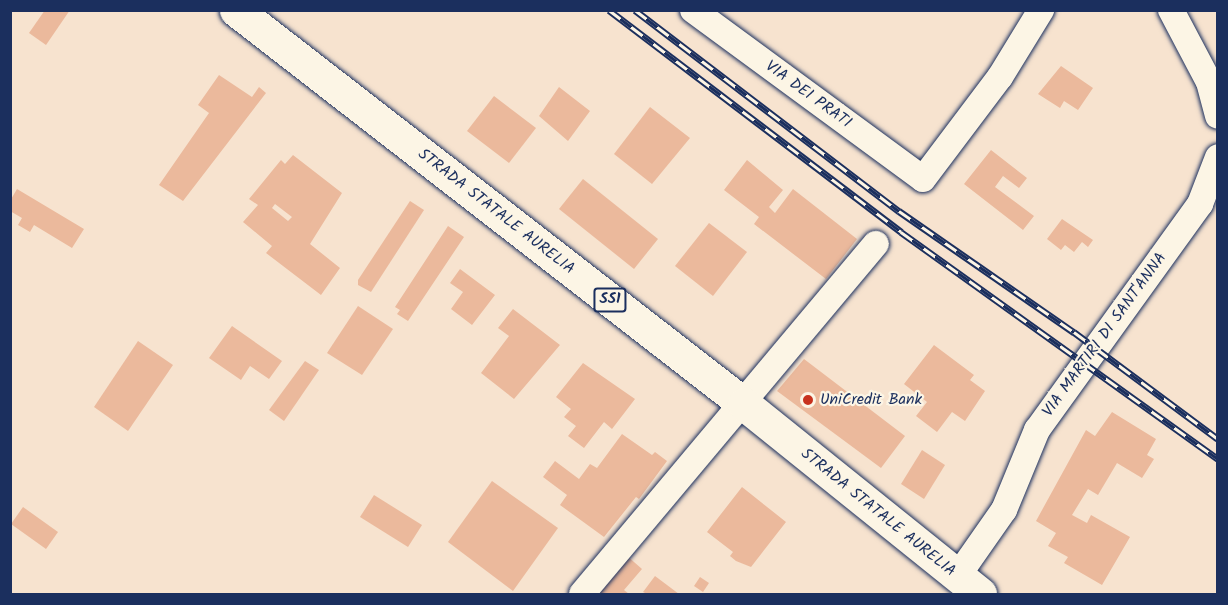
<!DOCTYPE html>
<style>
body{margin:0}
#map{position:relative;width:1228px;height:605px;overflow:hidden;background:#f7e3cf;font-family:Kalam,sans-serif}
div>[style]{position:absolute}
.building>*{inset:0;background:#ebb99c}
.roads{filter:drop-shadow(0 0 2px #1b2f5e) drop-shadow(0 0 2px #1b2f5e)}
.street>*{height:26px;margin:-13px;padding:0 13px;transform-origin:13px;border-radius:13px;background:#fcf5e5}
.primary>*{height:33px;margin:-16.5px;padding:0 16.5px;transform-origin:16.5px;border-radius:16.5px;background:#fcf5e5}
.rail>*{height:7px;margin-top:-3.5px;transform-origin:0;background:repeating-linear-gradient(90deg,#fcf5e5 0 14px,#1b2f5e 0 28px);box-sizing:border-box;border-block:2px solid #1b2f5e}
.dots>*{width:16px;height:16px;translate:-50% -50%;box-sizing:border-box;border:3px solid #fcf5e5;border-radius:50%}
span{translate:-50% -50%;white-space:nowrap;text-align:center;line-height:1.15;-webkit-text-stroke:4.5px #fcf5e5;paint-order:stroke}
.shield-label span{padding:2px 4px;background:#fcf5e5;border:2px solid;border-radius:4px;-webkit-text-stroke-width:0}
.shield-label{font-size:15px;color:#1b2f5e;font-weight:700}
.street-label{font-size:16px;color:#1b2f5e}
.poi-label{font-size:16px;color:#1b2f5e}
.left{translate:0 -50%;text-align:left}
.frame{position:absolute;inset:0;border:12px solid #1b2f5e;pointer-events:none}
</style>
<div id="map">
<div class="building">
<div style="clip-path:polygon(45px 10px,70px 10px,46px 45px,29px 33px)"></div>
<div style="clip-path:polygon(1061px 66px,1093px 88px,1078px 110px,1064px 101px,1060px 108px,1038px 94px)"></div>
<div style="clip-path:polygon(219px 75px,252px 97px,259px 87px,266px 93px,183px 201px,159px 185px,209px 113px,198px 105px)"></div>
<div style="clip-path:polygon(559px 87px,590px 111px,568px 141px,539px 116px)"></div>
<div style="clip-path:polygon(494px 96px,536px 128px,509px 163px,467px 131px)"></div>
<div style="clip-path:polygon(650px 107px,690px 138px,652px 184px,614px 154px)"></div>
<div style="clip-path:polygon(991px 150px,1027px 178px,1019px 188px,1003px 176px,995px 187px,1034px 216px,1023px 230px,964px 184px)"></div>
<div style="clip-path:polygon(evenodd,293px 155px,342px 193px,310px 244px,340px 268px,321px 295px,266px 253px,272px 246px,243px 222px,258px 205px,249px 199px,281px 160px,285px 164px,293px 155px,275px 204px,292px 217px,288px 221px,272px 208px,275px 204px)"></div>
<div style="clip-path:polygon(747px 160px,783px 190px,769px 207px,775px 213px,793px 189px,857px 239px,826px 279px,754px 224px,759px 217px,724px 190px)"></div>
<div style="clip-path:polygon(583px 179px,658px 239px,634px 269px,559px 209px)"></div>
<div style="clip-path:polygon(17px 189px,84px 229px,72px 248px,34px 225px,30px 232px,18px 225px,22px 218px,10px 211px,10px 201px)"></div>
<div style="clip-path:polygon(410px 201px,424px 210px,371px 292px,358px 285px,358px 280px)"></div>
<div style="clip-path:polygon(1062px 219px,1093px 240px,1088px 247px,1082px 242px,1074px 252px,1065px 245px,1061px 250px,1047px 239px)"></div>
<div style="clip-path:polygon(709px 223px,747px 252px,713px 296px,675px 266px)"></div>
<div style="clip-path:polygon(448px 226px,464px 237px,408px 321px,397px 314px,400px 310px,395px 307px)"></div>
<div style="clip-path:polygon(460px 269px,495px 295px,472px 325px,451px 309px,463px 292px,450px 283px)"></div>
<div style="clip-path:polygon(358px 306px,393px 329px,362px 375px,327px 353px)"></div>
<div style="clip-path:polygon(513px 309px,560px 345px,514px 399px,481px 373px,509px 336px,498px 328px)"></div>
<div style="clip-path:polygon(232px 326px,282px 361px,269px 379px,250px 366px,241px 380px,209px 358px)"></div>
<div style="clip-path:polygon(138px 341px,173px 365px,128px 431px,94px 407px)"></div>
<div style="clip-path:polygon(934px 345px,974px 375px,970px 380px,985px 391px,965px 421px,952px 412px,937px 432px,916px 416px,927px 402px,904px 384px)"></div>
<div style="clip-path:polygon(804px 359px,905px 436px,881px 468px,777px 391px)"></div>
<div style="clip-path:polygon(305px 361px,319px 370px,284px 421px,269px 410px)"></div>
<div style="clip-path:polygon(583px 363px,635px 399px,612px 429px,604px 422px,584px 448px,568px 436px,576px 426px,564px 417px,571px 409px,556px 397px)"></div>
<div style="clip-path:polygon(1112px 412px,1156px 439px,1147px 455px,1154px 459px,1142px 478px,1117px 463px,1098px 495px,1088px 489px,1072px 515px,1087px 523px,1091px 515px,1130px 537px,1102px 585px,1064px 563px,1068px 557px,1048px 546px,1056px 533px,1036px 521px,1086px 430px,1095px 436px)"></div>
<div style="clip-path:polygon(622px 434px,652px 455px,655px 452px,667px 461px,639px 499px,636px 497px,604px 537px,560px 505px,567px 495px,543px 477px,555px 461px,579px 479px,590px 464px,597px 468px)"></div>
<div style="clip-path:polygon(922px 450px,945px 465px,924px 499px,901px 484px)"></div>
<div style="clip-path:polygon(492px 481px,558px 528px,513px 591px,448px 542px)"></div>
<div style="clip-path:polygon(742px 487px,786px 522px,751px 567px,736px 561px,730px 556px,733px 552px,707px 532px)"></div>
<div style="clip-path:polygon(374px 495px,422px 525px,408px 547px,360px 517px)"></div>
<div style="clip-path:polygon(23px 507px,58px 532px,46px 549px,11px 524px)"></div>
<div style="clip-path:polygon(626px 555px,642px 569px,624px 590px,629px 594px,592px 594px)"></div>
<div style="clip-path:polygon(655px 576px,679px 594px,647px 594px,643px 592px)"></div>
<div style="clip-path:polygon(700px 577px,709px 583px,703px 592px,694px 586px)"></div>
</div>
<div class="roads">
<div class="street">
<div style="left:693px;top:10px;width:285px;rotate:36.3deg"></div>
<div style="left:923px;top:179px;width:128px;rotate:-53deg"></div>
<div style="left:1000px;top:77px;width:79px;rotate:-58.5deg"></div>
<div style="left:1171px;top:10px;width:81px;rotate:62.2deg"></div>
<div style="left:1209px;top:82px;width:35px;rotate:75deg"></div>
<div style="left:957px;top:577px;width:82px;rotate:-55deg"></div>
<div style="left:1004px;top:510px;width:87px;rotate:-67.6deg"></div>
<div style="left:1037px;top:430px;width:279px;rotate:-54.2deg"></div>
<div style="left:1200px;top:204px;width:50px;rotate:-69deg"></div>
<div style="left:582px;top:594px;width:457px;rotate:-50deg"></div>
</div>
<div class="primary">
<div style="left:236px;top:10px;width:643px;rotate:37.8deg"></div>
<div style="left:744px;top:404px;width:303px;rotate:38.8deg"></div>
</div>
</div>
<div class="rail">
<div style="left:609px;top:10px;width:367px;rotate:37.2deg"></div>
<div style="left:901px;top:232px;width:390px;rotate:35.6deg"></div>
<div style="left:635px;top:10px;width:332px;rotate:37.3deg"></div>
<div style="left:899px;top:211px;width:213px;rotate:34.7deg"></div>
<div style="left:1074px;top:332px;width:179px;rotate:36.6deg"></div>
</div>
<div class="dots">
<div style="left:808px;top:400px;background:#c8321e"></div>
</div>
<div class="shield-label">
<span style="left:610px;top:300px">SS1</span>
</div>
<div class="street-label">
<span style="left:808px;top:95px;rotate:36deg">VIA DEI PRATI</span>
<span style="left:496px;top:212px;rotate:38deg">STRADA STATALE AURELIA</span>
<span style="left:1105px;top:335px;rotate:-54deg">VIA MARTIRI DI SANT'ANNA</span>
<span style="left:878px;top:513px;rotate:39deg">STRADA STATALE AURELIA</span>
</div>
<div class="poi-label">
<span class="left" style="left:820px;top:400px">UniCredit Bank</span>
</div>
<div class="frame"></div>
</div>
